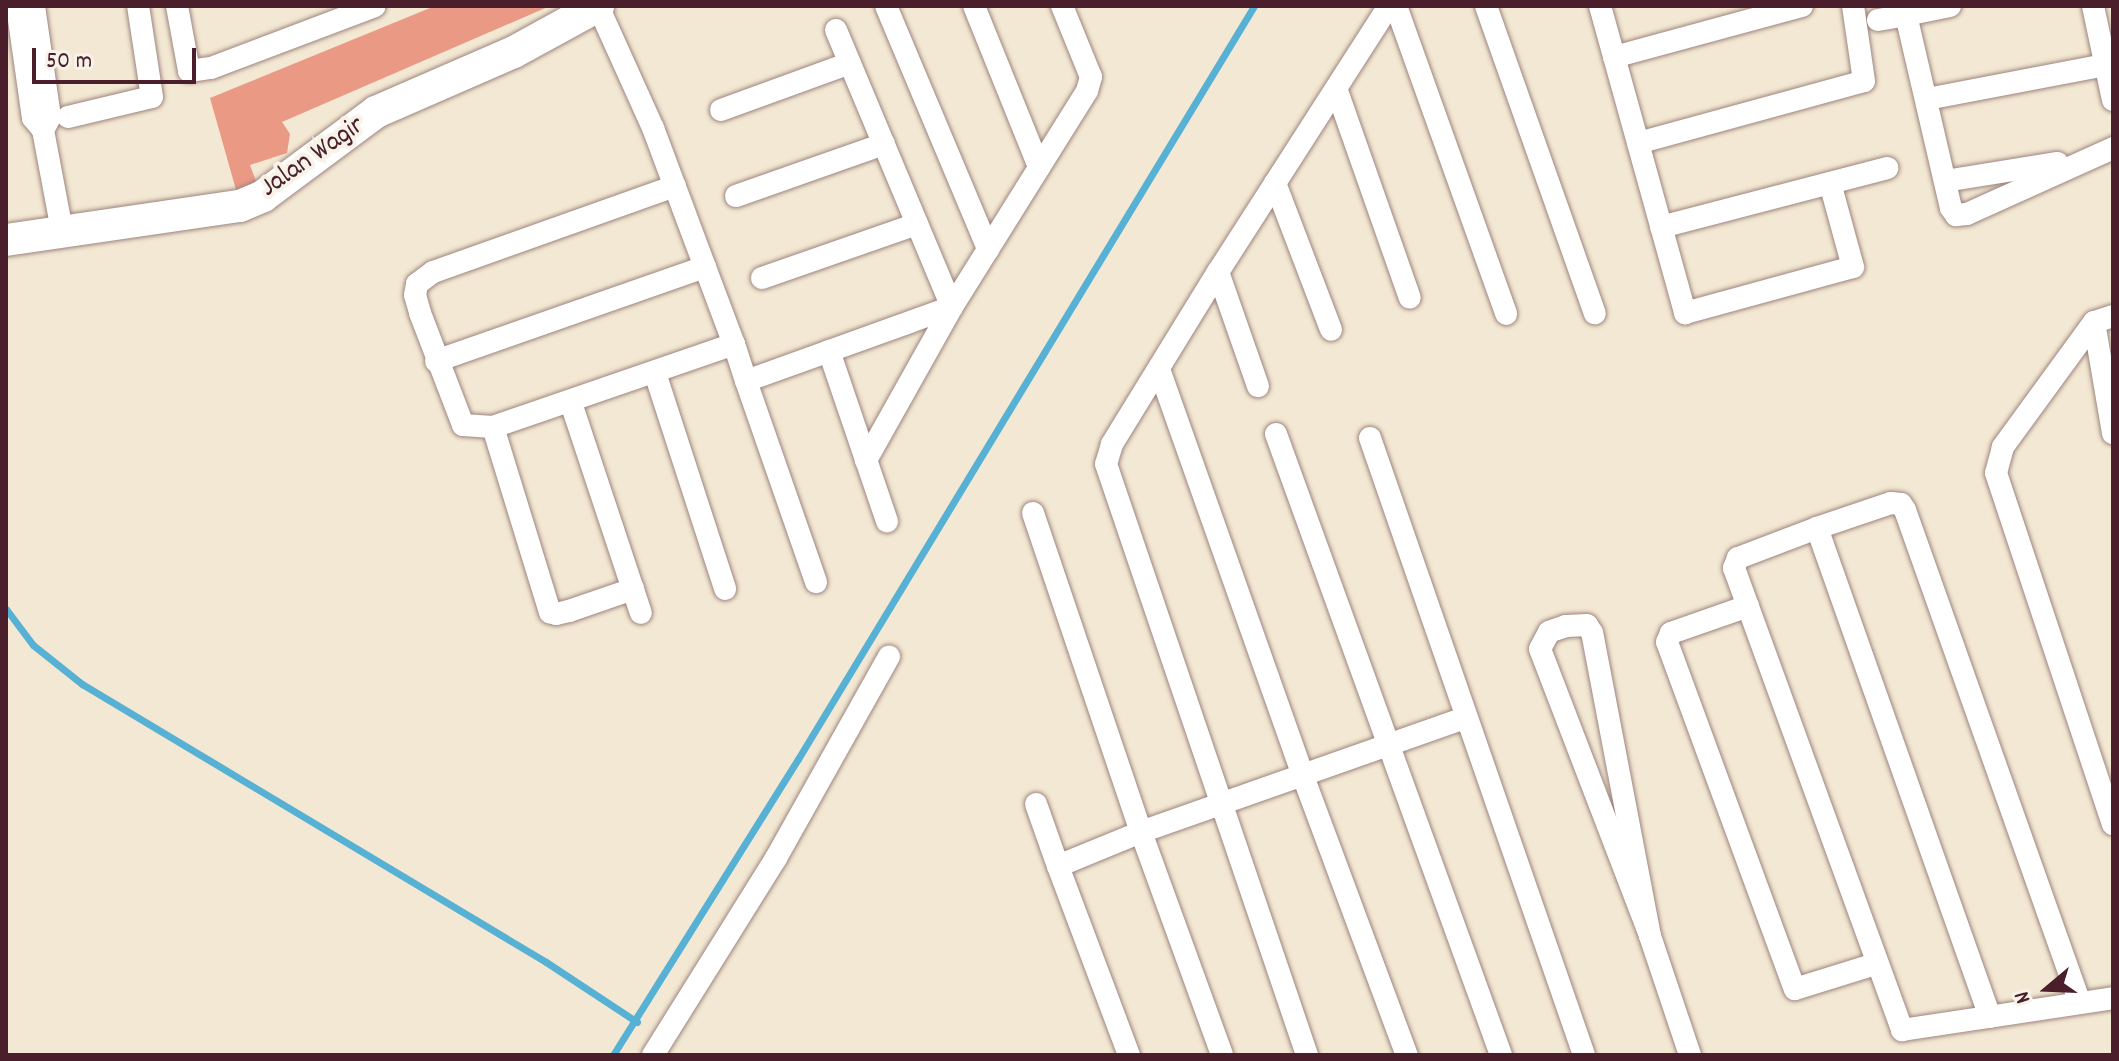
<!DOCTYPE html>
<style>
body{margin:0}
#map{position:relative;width:2119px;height:1061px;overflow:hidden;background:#f3e8d3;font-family:Dekko,sans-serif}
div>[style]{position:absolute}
.stream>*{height:7px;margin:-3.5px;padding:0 3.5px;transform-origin:3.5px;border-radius:3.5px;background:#56b1d4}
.building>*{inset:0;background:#ea9985}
.roads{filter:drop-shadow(0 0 2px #9e847f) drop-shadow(0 0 2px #9e847f)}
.street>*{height:22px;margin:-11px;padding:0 11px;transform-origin:11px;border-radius:11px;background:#fff}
.secondary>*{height:32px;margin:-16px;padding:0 16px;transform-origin:16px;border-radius:16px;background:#fff}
span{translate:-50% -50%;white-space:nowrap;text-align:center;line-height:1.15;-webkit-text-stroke:8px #f7f3e8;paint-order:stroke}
.street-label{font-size:28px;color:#4a1f2b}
.frame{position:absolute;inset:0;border:8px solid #4a1f2b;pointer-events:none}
.north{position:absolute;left:2007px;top:949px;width:80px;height:80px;-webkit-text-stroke:6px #f7f3e8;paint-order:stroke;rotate:251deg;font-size:22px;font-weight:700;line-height:32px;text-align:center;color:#4a1f2b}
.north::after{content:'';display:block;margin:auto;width:28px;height:36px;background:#4a1f2b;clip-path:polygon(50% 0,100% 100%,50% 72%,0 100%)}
.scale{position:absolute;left:32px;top:48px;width:164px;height:36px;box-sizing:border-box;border:4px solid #4a1f2b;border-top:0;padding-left:10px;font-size:24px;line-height:28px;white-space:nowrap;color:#4a1f2b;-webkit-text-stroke:6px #f7f3e8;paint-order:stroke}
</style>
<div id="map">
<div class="stream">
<div style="left:6px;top:609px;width:45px;rotate:53.1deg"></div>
<div style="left:33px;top:645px;width:63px;rotate:38.5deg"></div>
<div style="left:82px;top:684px;width:541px;rotate:30.93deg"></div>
<div style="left:546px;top:962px;width:109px;rotate:33.4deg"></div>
<div style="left:613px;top:1055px;width:349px;rotate:-58deg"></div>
<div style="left:798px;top:759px;width:880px;rotate:-58.8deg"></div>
</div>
<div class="building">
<div style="clip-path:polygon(435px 6px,550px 6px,282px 122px,290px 134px,287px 153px,250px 165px,261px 195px,240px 204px,210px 98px)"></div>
</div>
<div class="roads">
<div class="street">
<div style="left:17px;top:6px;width:113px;rotate:81.9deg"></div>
<div style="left:33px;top:118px;width:16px;rotate:50deg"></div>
<div style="left:34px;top:6px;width:112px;rotate:81.8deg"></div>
<div style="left:50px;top:117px;width:15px;rotate:118deg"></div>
<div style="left:43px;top:130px;width:103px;rotate:79.3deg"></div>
<div style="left:177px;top:6px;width:66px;rotate:79.5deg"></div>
<div style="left:189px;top:71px;width:22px;rotate:-8deg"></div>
<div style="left:211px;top:68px;width:175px;rotate:-20.7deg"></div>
<div style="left:886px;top:6px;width:264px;rotate:67.2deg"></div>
<div style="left:974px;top:6px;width:174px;rotate:68deg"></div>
<div style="left:1396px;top:6px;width:327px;rotate:70.3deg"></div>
<div style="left:1486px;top:6px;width:326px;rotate:70.5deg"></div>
<div style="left:1600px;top:6px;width:319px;rotate:74.5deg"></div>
<div style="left:1685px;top:313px;width:174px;rotate:-15.3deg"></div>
<div style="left:1853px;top:267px;width:87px;rotate:-105.3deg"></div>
<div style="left:1950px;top:6px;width:45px;rotate:168.4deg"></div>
<div style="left:1906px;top:15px;width:198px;rotate:76.9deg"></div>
<div style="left:1951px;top:208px;width:9px;rotate:54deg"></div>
<div style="left:1956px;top:215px;width:11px;rotate:-5deg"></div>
<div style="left:1967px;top:214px;width:160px;rotate:-24.3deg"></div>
<div style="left:2093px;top:6px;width:96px;rotate:78deg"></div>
<div style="left:1878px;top:20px;width:28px;rotate:-10deg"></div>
<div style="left:836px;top:30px;width:300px;rotate:67.3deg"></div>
<div style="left:952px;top:307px;width:176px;rotate:119.3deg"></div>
<div style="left:1614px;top:57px;width:195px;rotate:-15.2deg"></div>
<div style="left:1337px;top:91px;width:219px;rotate:70.6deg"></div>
<div style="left:1927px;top:99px;width:182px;rotate:-10.8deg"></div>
<div style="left:721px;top:110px;width:137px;rotate:-20deg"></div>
<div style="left:68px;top:117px;width:86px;rotate:-13.4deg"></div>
<div style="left:152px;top:97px;width:92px;rotate:-98.7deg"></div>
<div style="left:1638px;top:143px;width:234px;rotate:-15.3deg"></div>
<div style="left:1864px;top:81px;width:76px;rotate:-98.3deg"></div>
<div style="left:1945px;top:181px;width:114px;rotate:-9.1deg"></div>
<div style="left:1275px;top:183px;width:157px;rotate:69.1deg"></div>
<div style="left:675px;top:186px;width:257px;rotate:160.4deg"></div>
<div style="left:433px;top:272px;width:20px;rotate:143deg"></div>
<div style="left:417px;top:284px;width:11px;rotate:100deg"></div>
<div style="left:415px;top:295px;width:19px;rotate:74deg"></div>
<div style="left:420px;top:313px;width:120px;rotate:69deg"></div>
<div style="left:463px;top:425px;width:30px;rotate:4deg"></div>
<div style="left:493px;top:427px;width:255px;rotate:-19deg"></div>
<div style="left:734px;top:344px;width:39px;rotate:72deg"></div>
<div style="left:746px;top:381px;width:219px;rotate:-19.8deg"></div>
<div style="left:952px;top:307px;width:255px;rotate:-58deg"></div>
<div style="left:1087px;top:91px;width:15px;rotate:-74deg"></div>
<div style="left:1091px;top:77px;width:77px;rotate:-112.2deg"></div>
<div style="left:736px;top:196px;width:157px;rotate:-19.4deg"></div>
<div style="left:1661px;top:227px;width:234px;rotate:-14.6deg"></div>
<div style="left:705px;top:267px;width:82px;rotate:69.4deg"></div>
<div style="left:1218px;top:272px;width:121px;rotate:70.7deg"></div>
<div style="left:762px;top:278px;width:164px;rotate:-19.2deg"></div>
<div style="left:2113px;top:316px;width:20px;rotate:162deg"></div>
<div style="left:2094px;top:322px;width:155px;rotate:126.1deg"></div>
<div style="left:2003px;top:447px;width:27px;rotate:105deg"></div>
<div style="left:1996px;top:473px;width:370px;rotate:71.6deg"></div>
<div style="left:2094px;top:322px;width:113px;rotate:80.3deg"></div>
<div style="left:829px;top:351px;width:180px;rotate:71.2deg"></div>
<div style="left:436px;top:361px;width:285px;rotate:-19.3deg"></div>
<div style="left:705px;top:267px;width:148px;rotate:-110.5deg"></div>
<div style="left:653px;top:128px;width:134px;rotate:-114.3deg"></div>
<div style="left:1159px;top:369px;width:432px;rotate:70.5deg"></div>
<div style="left:1303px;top:776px;width:298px;rotate:69.6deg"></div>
<div style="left:655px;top:373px;width:227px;rotate:72deg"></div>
<div style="left:746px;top:381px;width:213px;rotate:70.8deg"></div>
<div style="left:571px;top:403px;width:221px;rotate:71.6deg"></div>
<div style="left:493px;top:427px;width:194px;rotate:72.9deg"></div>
<div style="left:550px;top:612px;width:6px;rotate:18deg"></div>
<div style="left:556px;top:614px;width:13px;rotate:-13deg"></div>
<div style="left:569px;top:611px;width:68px;rotate:-19deg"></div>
<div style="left:1276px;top:434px;width:661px;rotate:70.08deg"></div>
<div style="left:1370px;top:438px;width:653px;rotate:70.87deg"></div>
<div style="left:1033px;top:513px;width:337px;rotate:71.3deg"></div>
<div style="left:1141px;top:832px;width:237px;rotate:70deg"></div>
<div style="left:1817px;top:528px;width:85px;rotate:159.2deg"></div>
<div style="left:1738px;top:558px;width:11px;rotate:112deg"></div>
<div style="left:1734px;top:568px;width:492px;rotate:70deg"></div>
<div style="left:1902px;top:1030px;width:213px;rotate:-8.6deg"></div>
<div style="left:1748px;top:606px;width:82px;rotate:160.7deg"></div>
<div style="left:1671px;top:633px;width:10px;rotate:114deg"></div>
<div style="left:1667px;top:642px;width:370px;rotate:69.8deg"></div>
<div style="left:1795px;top:989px;width:85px;rotate:-17.2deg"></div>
<div style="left:1036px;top:804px;width:66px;rotate:70.5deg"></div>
<div style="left:1650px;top:936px;width:309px;rotate:-100.8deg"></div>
<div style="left:1592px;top:633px;width:9px;rotate:-122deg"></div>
<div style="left:1587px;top:625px;width:21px;rotate:177deg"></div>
<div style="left:1566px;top:626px;width:18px;rotate:161deg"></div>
<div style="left:1549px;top:632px;width:19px;rotate:118deg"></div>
<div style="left:1540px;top:649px;width:307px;rotate:69deg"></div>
<div style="left:1650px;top:936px;width:126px;rotate:71.4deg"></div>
<div style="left:1990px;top:1017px;width:519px;rotate:-109.48deg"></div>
<div style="left:1817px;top:528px;width:78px;rotate:-18.7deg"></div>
<div style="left:1891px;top:503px;width:10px;rotate:6deg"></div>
<div style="left:1901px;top:504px;width:7px;rotate:56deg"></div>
<div style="left:1905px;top:510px;width:523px;rotate:70.46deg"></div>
<div style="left:653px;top:1055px;width:232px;rotate:-58deg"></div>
<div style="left:776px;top:858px;width:231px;rotate:-60.7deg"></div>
<div style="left:1129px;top:1055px;width:202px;rotate:-110.6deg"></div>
<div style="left:1058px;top:866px;width:90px;rotate:-22.3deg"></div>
<div style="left:1141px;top:832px;width:343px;rotate:-19.4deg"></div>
<div style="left:1307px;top:1055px;width:624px;rotate:-108.78deg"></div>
<div style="left:1106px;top:464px;width:21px;rotate:-73deg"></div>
<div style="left:1112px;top:444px;width:202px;rotate:-58.4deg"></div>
<div style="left:1218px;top:272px;width:316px;rotate:-57.3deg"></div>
</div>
<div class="secondary">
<div style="left:6px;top:240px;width:236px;rotate:-8.3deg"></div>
<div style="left:240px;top:206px;width:25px;rotate:-23deg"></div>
<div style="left:263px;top:196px;width:141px;rotate:-36.6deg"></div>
<div style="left:376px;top:112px;width:150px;rotate:-23.5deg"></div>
<div style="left:514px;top:52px;width:96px;rotate:-28.7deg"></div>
</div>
</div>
<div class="street-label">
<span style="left:313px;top:158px;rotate:-35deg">Jalan Wagir</span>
</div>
<div class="frame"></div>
<div class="north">N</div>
<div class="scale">50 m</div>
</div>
